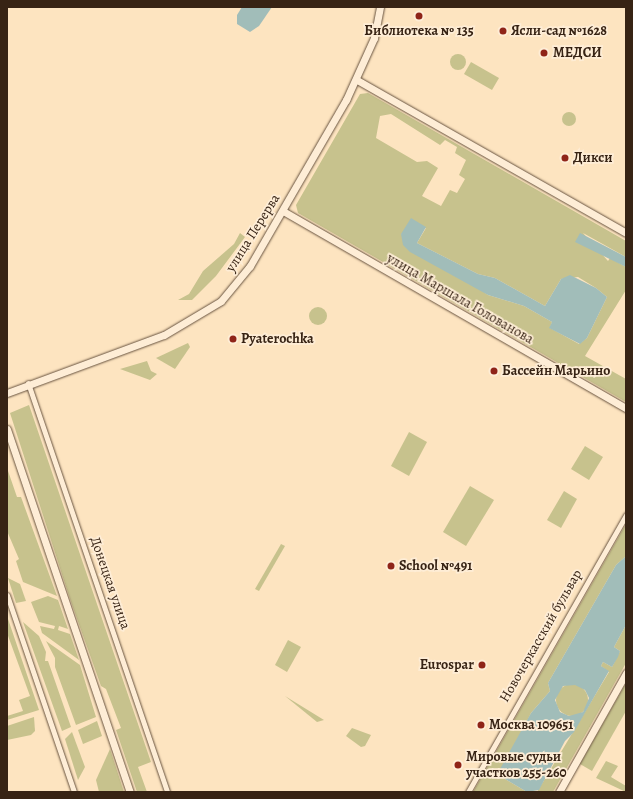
<!DOCTYPE html>
<meta charset="utf-8">
<style>
body{margin:0}
#map{position:relative;width:633px;height:799px;overflow:hidden;background:#fde4c0;font-family:Alegreya,serif}
div>[style]{position:absolute}
.green>*{inset:0;background:#c7c28d}
.round{border-radius:50%}
.water>*{inset:0;background:#a1bdb9}
.roads{filter:drop-shadow(0 0 1px #68533f) drop-shadow(0 0 1px #68533f)}
.street>*{height:5px;margin:-2.5px;padding:0 2.5px;transform-origin:2.5px;border-radius:2.5px;background:#feedd6}
.secondary>*{height:7px;margin:-3.5px;padding:0 3.5px;transform-origin:3.5px;border-radius:3.5px;background:#feedd6}
.dots>*{width:11px;height:11px;translate:-50% -50%;box-sizing:border-box;border:2px solid #feedd6;border-radius:50%}
span{translate:-50% -50%;white-space:nowrap;text-align:center;line-height:1.15;-webkit-text-stroke:3.5px #feedd6;paint-order:stroke}
.poi-label{font-size:14px;color:#372314;font-weight:700}
.left{translate:0 -50%;text-align:left}
.right{translate:-100% -50%;text-align:right}
.street-label{font-size:14px;color:#372314}
.frame{position:absolute;inset:0;border:8px solid #372314;pointer-events:none}
</style>
<div id="map">
<div class="green">
<div class="round" style="left:450px;top:54px;width:16px;height:16px"></div>
<div style="clip-path:polygon(471px 62px,499px 78px,492px 90px,464px 74px)"></div>
<div style="clip-path:polygon(evenodd,368px 93px,626px 241px,626px 257px,583px 233px,608px 261px,610px 258px,626px 267px,626px 290px,585px 356px,626px 379px,626px 402px,298px 213px,296px 205px,360px 94px,368px 93px,391px 114px,440px 145px,445px 140px,457px 147px,455px 153px,466px 160px,459px 175px,465px 179px,457px 193px,450px 190px,441px 206px,422px 196px,438px 168px,427px 161px,417px 162px,376px 138px,380px 116px,391px 114px,368px 93px,426px 228px,417px 243px,478px 274px,495px 278px,545px 306px,561px 279px,578px 277px,596px 288px,607px 297px,587px 338px,579px 344px,550px 328px,552px 322px,524px 306px,488px 295px,401px 234px,426px 228px)"></div>
<div class="round" style="left:562px;top:112px;width:14px;height:14px"></div>
<div style="clip-path:polygon(240px 233px,245px 237px,216px 276px,192px 300px,178px 300px,189px 294px,203px 271px,234px 244px)"></div>
<div class="round" style="left:309px;top:307px;width:18px;height:18px"></div>
<div style="clip-path:polygon(188px 343px,190px 347px,175px 369px,156px 358px)"></div>
<div style="clip-path:polygon(147px 361px,151px 371px,157px 374px,150px 380px,120px 369px)"></div>
<div style="clip-path:polygon(29px 405px,151px 762px,138px 767px,147px 792px,137px 792px,116px 730px,121px 728px,106px 689px,101px 686px,70px 599px,10px 413px)"></div>
<div style="clip-path:polygon(409px 432px,427px 442px,409px 476px,391px 466px)"></div>
<div style="clip-path:polygon(585px 446px,603px 457px,589px 480px,571px 469px)"></div>
<div style="clip-path:polygon(7px 468px,17px 497px,21px 497px,57px 596px,23px 582px,16px 561px,19px 559px,7px 531px)"></div>
<div style="clip-path:polygon(470px 486px,494px 500px,466px 546px,443px 532px)"></div>
<div style="clip-path:polygon(564px 491px,577px 499px,561px 528px,547px 520px)"></div>
<div style="clip-path:polygon(626px 524px,626px 556px,616px 565px,548px 683px,550px 691px,531px 713px,500px 776px,527px 792px,473px 792px)"></div>
<div style="clip-path:polygon(281px 544px,285px 546px,259px 591px,255px 589px)"></div>
<div style="clip-path:polygon(8px 578px,20px 584px,26px 601px,16px 603px)"></div>
<div style="clip-path:polygon(48px 596px,58px 600px,68px 629px,59px 626px,58px 630px,70px 634px,79px 660px,42px 633px,40px 626px,54px 629px,55px 626px,39px 622px,31px 602px)"></div>
<div style="clip-path:polygon(7px 616px,39px 710px,7px 720px,7px 716px,23px 711px,19px 700px,30px 696px,7px 633px)"></div>
<div style="clip-path:polygon(23px 622px,39px 636px,46px 652px,45px 661px,48px 661px,71px 727px,62px 731px)"></div>
<div style="clip-path:polygon(626px 625px,626px 663px,553px 792px,537px 792px,609px 672px,601px 666px,603px 662px,612px 667px,620px 651px,614px 647px)"></div>
<div style="clip-path:polygon(288px 640px,301px 647px,287px 672px,275px 665px)"></div>
<div style="clip-path:polygon(46px 641px,80px 665px,96px 717px,76px 725px,55px 667px,55px 658px)"></div>
<div style="clip-path:polygon(626px 683px,626px 711px,592px 771px,580px 764px)"></div>
<div class="round" style="left:556px;top:684px;width:32px;height:32px"></div>
<div style="clip-path:polygon(285px 696px,324px 720px,317px 722px)"></div>
<div style="clip-path:polygon(34px 717px,35px 731px,31px 735px,7px 740px,7px 726px)"></div>
<div style="clip-path:polygon(97px 721px,102px 736px,83px 744px,78px 730px)"></div>
<div style="clip-path:polygon(352px 728px,371px 735px,365px 746px,361px 747px,346px 736px)"></div>
<div style="clip-path:polygon(72px 732px,85px 767px,78px 780px,65px 739px)"></div>
<div style="clip-path:polygon(110px 749px,124px 792px,99px 792px,96px 780px)"></div>
<div style="clip-path:polygon(606px 761px,618px 766px,611px 777px,626px 786px,626px 792px,596px 778px)"></div>
</div>
<div class="water">
<div style="clip-path:polygon(242px 7px,272px 7px,259px 26px,250px 32px,237px 24px,237px 15px)"></div>
<div style="clip-path:polygon(411px 218px,426px 227px,417px 243px,478px 274px,495px 278px,545px 306px,561px 279px,570px 275px,596px 288px,607px 297px,587px 338px,580px 344px,549px 328px,552px 322px,524px 306px,488px 295px,410px 252px,403px 245px,401px 234px)"></div>
<div style="clip-path:polygon(580px 233px,626px 257px,626px 267px,575px 242px)"></div>
<div style="clip-path:polygon(evenodd,626px 556px,626px 625px,614px 647px,620px 651px,618px 657px,612px 667px,603px 662px,601px 666px,609px 671px,574px 732px,565px 741px,539px 790px,527px 792px,500px 776px,500px 769px,531px 713px,550px 691px,548px 683px,616px 565px,626px 556px,575px 685px,585px 690px,589px 698px,583px 712px,569px 716px,560px 712px,555px 700px,563px 686px,575px 685px)"></div>
</div>
<div class="roads">
<div class="street">
<div style="left:28px;top:383px;width:432px;rotate:71.2deg"></div>
<div style="left:7px;top:595px;width:208px;rotate:71.2deg"></div>
<div style="left:468px;top:792px;width:319px;rotate:-60.3deg"></div>
</div>
<div class="secondary">
<div style="left:357px;top:80px;width:309px;rotate:29.6deg"></div>
<div style="left:283px;top:211px;width:396px;rotate:29.9deg"></div>
<div style="left:7px;top:393px;width:167px;rotate:-20.3deg"></div>
<div style="left:164px;top:335px;width:66px;rotate:-30.8deg"></div>
<div style="left:221px;top:301px;width:45px;rotate:-50.4deg"></div>
<div style="left:250px;top:266px;width:192px;rotate:-60deg"></div>
<div style="left:346px;top:100px;width:68px;rotate:-65.7deg"></div>
<div style="left:374px;top:38px;width:32px;rotate:-79deg"></div>
<div style="left:7px;top:429px;width:383px;rotate:71.3deg"></div>
<div style="left:559px;top:792px;width:137px;rotate:-60.6deg"></div>
</div>
</div>
<div class="dots">
<div style="left:419px;top:16px;background:#8f2418"></div>
<div style="left:503px;top:31px;background:#8f2418"></div>
<div style="left:544px;top:53px;background:#8f2418"></div>
<div style="left:565px;top:158px;background:#8f2418"></div>
<div style="left:233px;top:339px;background:#8f2418"></div>
<div style="left:494px;top:371px;background:#8f2418"></div>
<div style="left:391px;top:566px;background:#8f2418"></div>
<div style="left:482px;top:665px;background:#8f2418"></div>
<div style="left:481px;top:725px;background:#8f2418"></div>
<div style="left:458px;top:765px;background:#8f2418"></div>
</div>
<div class="poi-label">
<span style="left:419px;top:31px">Библиотека № 135</span>
<span class="left" style="left:511px;top:31px">Ясли-сад №1628</span>
<span class="left" style="left:553px;top:53px">МЕДСИ</span>
<span class="left" style="left:573px;top:158px">Дикси</span>
<span class="left" style="left:241px;top:339px">Pyaterochka</span>
<span class="left" style="left:502px;top:371px">Бассейн Марьино</span>
<span class="left" style="left:399px;top:566px">School №491</span>
<span class="right" style="left:474px;top:665px">Eurospar</span>
<span class="left" style="left:489px;top:725px">Москва 109651</span>
<span class="left" style="left:466px;top:765px">Мировые судьи<br>участков 255-260</span>
</div>
<div class="street-label">
<span style="left:253px;top:233px;rotate:-58deg">улица Перерва</span>
<span style="left:460px;top:299px;rotate:30deg">улица Маршала Голованова</span>
<span style="left:110px;top:583px;rotate:71deg">Донецкая улица</span>
<span style="left:541px;top:636px;rotate:-60deg">Новочеркасский бульвар</span>
</div>
<div class="frame"></div>
</div>
